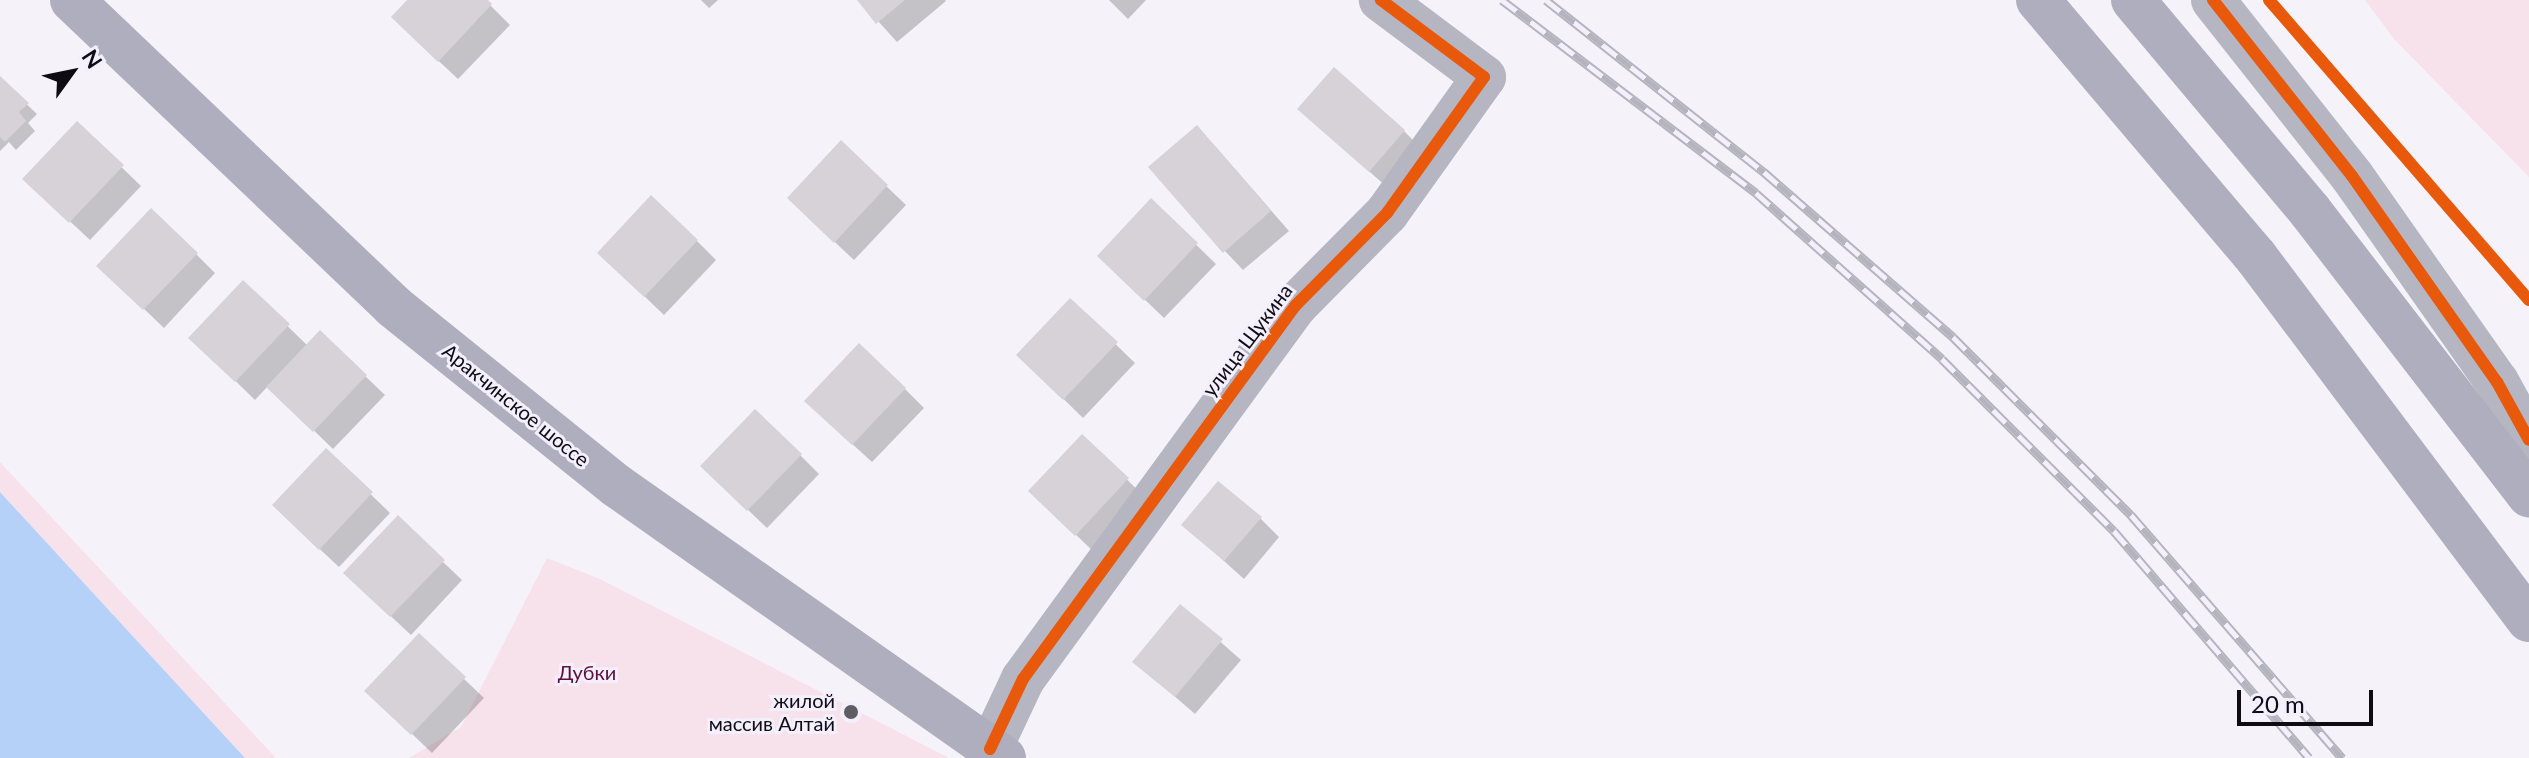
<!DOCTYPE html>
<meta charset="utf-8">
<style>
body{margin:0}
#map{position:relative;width:2529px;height:758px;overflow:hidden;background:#f5f2f9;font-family:Lato,sans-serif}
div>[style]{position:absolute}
.green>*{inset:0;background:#f7e2ec}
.water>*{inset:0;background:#b5d1f8}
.shadow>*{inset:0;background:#0003}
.building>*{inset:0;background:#d6d2d7}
.minor>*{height:44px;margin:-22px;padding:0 22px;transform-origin:22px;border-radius:22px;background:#b6b6c3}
.major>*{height:44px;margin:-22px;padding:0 22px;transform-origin:22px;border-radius:22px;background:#aeaebe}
.rail>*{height:9px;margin-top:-4.5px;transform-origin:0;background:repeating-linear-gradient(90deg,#f4effc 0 18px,#b4b4be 0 36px);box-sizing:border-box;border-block:2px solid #b4b4be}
.cycleway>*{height:12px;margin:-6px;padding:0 6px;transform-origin:6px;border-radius:6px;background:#e8590c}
.dots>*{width:22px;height:22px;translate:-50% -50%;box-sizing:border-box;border:4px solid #f4effc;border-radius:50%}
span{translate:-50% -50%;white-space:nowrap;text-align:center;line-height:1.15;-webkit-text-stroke:6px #f4effc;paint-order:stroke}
.street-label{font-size:20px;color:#0e0c12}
.park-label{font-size:20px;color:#5d1039}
.poi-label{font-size:20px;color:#0e0c12}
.right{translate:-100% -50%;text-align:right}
.north{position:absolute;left:32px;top:32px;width:80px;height:80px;-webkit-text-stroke:6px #f4effc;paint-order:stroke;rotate:57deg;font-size:22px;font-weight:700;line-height:32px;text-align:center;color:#0e0c12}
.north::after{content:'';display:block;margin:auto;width:28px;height:36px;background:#0e0c12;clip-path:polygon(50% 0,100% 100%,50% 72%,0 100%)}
.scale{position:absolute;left:2237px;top:690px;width:136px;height:36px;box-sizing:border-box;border:4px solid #0e0c12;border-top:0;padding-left:10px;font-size:24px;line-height:28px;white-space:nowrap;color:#0e0c12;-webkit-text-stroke:6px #f4effc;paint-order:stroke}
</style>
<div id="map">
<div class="green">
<div style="clip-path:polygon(2365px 0,2529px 0,2529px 177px,2394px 39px)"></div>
<div style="clip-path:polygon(0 462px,276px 758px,245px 758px,0 492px)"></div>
<div style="clip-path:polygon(547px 558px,600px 579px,949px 758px,409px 758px,461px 727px)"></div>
</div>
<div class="water">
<div style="clip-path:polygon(0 492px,245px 758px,0 758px)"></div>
</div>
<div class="shadow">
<div style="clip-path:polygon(409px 0,485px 0,510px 25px,458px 79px,412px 36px)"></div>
<div style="clip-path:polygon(701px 0,718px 0,709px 8px)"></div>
<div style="clip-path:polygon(859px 0,945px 0,946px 1px,897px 42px)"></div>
<div style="clip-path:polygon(1109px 0,1146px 0,1128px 19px)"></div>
<div style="clip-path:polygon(0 79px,37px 114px,28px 123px,35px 131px,16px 150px,9px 142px,0 151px)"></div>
<div style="clip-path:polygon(1299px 109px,1404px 131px,1423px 150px,1389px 189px)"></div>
<div style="clip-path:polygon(77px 124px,141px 186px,90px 240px,44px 197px)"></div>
<div style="clip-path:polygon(841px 143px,906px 205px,854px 260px,808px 217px)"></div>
<div style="clip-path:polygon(1215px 146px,1289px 231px,1243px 270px,1225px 251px)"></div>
<div style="clip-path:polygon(1151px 201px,1216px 264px,1164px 318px,1119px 275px)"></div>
<div style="clip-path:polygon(697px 241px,716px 260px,664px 315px,618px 271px)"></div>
<div style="clip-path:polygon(196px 254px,215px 273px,164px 328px,118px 284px)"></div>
<div style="clip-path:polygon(243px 283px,308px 346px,320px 333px,385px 395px,333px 449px,268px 386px,255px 400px,210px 356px)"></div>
<div style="clip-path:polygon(1071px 301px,1135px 363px,1083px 418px,1038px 374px)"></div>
<div style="clip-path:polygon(905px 389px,924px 408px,872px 462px,826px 420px)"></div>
<div style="clip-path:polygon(1082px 436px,1147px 499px,1095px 553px,1050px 510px)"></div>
<div style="clip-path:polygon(326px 451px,390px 513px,339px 567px,293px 524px)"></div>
<div style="clip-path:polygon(800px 455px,819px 474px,767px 528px,722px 485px)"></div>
<div style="clip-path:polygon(1260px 518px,1279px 537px,1244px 579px,1184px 525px)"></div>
<div style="clip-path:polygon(443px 562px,462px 580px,411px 635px,365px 592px)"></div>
<div style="clip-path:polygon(1181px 607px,1241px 660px,1195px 714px,1135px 662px)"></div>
<div style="clip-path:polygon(419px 636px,484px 698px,432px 753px,386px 709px)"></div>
</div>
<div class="building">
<div style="clip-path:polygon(407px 0,488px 0,492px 4px,438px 62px,391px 17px)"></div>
<div style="clip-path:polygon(857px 0,905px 0,876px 24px)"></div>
<div style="clip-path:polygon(1334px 67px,1405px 130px,1369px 172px,1297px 109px)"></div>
<div style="clip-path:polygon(0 76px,29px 103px,19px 112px,26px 121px,5px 142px,0 137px)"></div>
<div style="clip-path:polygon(77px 121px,124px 165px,69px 223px,22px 179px)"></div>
<div style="clip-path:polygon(1197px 125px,1271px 211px,1223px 253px,1148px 167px)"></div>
<div style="clip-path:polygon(841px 140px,888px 185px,834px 243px,787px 198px)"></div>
<div style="clip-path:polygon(651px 195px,698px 240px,644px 297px,597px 253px)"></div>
<div style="clip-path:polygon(1151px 198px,1198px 243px,1144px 301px,1097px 256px)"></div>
<div style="clip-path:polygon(151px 208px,198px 253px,143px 310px,96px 266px)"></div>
<div style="clip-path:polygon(243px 280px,290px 324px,235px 382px,188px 338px)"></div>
<div style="clip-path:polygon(1070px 298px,1118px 342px,1063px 400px,1016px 355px)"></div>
<div style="clip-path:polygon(320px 330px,367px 375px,313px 432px,266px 387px)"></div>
<div style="clip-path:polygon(859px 343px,906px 388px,852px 445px,804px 401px)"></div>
<div style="clip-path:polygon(755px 409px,802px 454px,747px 511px,700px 466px)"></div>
<div style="clip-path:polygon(1082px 434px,1129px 478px,1075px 536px,1028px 491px)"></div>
<div style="clip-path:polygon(326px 448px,373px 492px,319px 550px,272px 505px)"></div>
<div style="clip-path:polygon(1218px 481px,1262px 517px,1224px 561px,1181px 525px)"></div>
<div style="clip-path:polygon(398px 515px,445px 560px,390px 617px,343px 573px)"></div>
<div style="clip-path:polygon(1180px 604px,1223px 639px,1175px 697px,1132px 662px)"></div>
<div style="clip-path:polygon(419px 633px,466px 677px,411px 735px,364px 691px)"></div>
</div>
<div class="minor">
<div style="left:2213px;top:0;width:224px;rotate:51.7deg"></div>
<div style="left:2352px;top:176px;width:252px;rotate:54.9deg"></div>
<div style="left:2497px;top:382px;width:66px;rotate:61.1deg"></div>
<div style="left:990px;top:749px;width:77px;rotate:-64.8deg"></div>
<div style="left:1023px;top:679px;width:462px;rotate:-53.9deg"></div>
<div style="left:1295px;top:306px;width:131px;rotate:-45.3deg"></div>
<div style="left:1387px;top:213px;width:167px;rotate:-54.5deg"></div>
<div style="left:1484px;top:77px;width:129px;rotate:-143.2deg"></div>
</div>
<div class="major">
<div style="left:72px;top:0;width:443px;rotate:43.6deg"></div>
<div style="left:393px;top:306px;width:287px;rotate:38.8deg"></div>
<div style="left:617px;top:486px;width:473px;rotate:35.1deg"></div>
<div style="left:2038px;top:0;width:337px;rotate:49.7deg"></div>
<div style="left:2256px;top:257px;width:454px;rotate:53.1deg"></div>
<div style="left:2133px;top:0;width:275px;rotate:50deg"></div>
<div style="left:2310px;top:211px;width:359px;rotate:52.4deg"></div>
</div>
<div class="rail">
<div style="left:1502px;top:0;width:319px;rotate:37.2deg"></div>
<div style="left:1756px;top:193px;width:249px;rotate:41.7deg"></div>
<div style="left:1942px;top:359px;width:243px;rotate:45deg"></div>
<div style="left:2114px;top:531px;width:299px;rotate:49.3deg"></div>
<div style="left:1546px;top:0;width:278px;rotate:38.3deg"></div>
<div style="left:1764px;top:172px;width:251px;rotate:41.1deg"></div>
<div style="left:1953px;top:337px;width:252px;rotate:45deg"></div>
<div style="left:2131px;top:515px;width:322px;rotate:49deg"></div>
</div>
<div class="cycleway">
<div style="left:2213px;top:0;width:224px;rotate:51.7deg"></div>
<div style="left:2352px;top:176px;width:252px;rotate:54.9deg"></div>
<div style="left:2497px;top:382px;width:66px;rotate:61.1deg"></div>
<div style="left:2269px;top:0;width:397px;rotate:49.1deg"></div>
<div style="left:990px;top:749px;width:77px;rotate:-64.8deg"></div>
<div style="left:1023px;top:679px;width:462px;rotate:-53.9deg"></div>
<div style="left:1295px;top:306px;width:131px;rotate:-45.3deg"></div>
<div style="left:1387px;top:213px;width:167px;rotate:-54.5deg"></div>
<div style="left:1484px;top:77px;width:129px;rotate:-143.2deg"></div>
</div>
<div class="dots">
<div style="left:851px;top:712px;background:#5f5c63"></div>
</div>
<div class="street-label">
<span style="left:1247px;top:340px;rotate:-53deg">улица Щукина</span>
<span style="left:516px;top:405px;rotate:39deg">Аракчинское шоссе</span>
</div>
<div class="park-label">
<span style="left:587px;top:672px">Дубки</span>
</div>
<div class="poi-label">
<span class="right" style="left:835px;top:712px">жилой<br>массив Алтай</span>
</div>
<div class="north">N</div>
<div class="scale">20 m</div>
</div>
